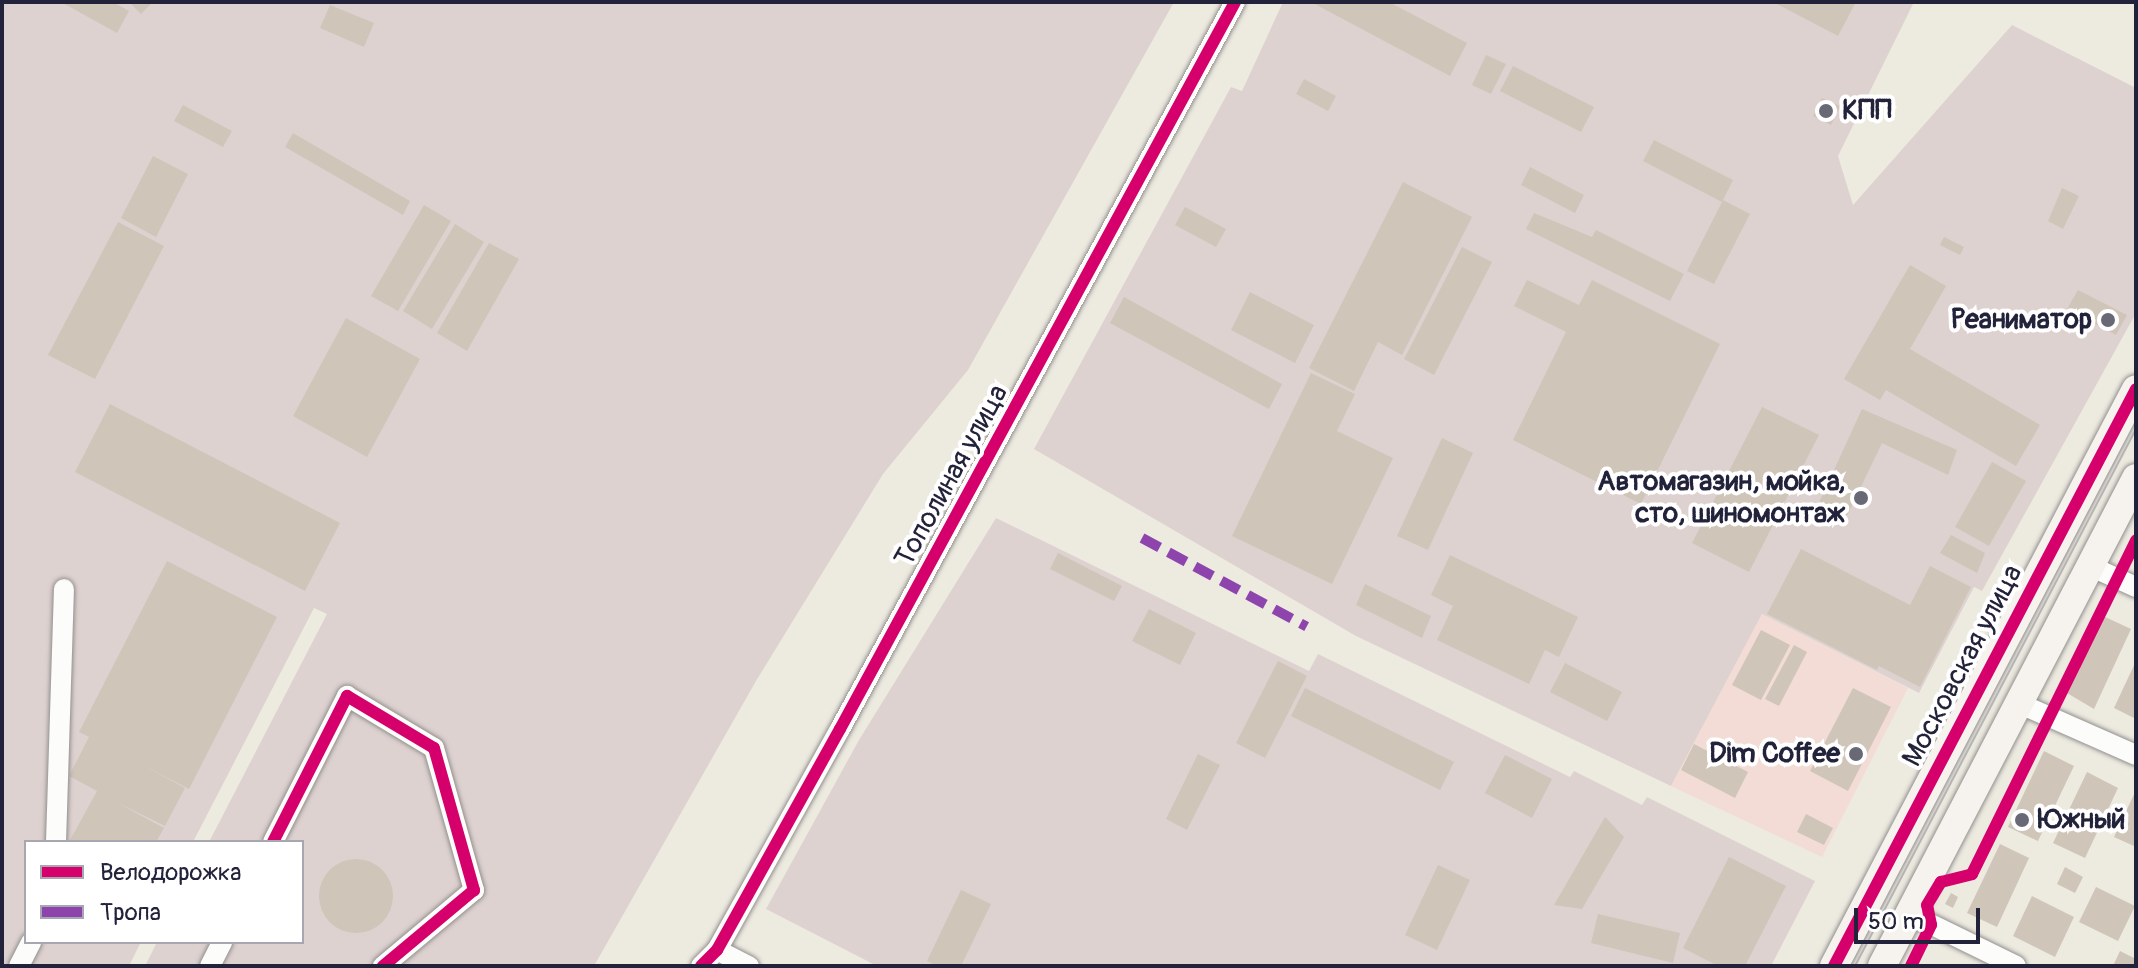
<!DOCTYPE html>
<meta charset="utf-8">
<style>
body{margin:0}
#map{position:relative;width:2138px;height:968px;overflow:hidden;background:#edeae0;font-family:Pangolin,sans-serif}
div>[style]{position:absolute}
.built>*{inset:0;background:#f2dcd5}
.industrial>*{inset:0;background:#ded2d0}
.building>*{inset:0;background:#d0c5b9}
.round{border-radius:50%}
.roads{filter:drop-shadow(0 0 2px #92908f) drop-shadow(0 0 2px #92908f)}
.street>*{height:20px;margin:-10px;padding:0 10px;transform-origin:10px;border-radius:10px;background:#fcfcfa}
.secondary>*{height:28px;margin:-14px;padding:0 14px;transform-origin:14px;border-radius:14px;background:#f6f2ed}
.tram>*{height:2px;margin:-1px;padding:0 1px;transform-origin:1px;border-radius:1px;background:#b4b4b6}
.quiet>*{height:10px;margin-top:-5px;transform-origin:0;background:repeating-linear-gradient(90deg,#8e44ad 0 20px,transparent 0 30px)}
.cycleway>*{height:12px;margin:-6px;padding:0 6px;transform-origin:6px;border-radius:6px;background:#d6006c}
.dots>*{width:22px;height:22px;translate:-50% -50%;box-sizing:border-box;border:4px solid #fff;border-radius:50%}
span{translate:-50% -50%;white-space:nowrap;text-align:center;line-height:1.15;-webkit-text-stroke:8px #fff;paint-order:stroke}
.poi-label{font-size:28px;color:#22223b;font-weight:700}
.left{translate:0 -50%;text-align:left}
.right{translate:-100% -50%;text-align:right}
.street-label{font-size:28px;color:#22223b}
.frame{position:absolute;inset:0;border:4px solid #22223b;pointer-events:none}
.legend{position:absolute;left:24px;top:840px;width:280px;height:104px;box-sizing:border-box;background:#fff;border:2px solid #a7a7b1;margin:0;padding:10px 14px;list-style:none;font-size:24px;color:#22223b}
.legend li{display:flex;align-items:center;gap:16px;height:40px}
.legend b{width:40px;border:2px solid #a7a7b1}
.scale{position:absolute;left:1854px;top:908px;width:126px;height:36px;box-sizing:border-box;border:4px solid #22223b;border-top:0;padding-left:10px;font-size:24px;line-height:28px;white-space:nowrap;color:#22223b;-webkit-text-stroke:6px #fff;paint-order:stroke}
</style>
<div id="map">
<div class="built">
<div style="clip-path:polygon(1762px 614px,1908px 688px,1822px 857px,1671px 786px)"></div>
</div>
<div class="industrial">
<div style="clip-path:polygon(2px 2px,1174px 2px,968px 370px,883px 474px,756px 681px,594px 966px,145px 966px,157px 942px,302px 942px,302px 842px,209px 842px,327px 614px,314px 608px,193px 842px,26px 842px,26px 942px,141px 942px,129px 966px,2px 966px)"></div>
<div style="clip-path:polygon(1283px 2px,1914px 2px,1838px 156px,1853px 205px,2012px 25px,2136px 88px,2136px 313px,1982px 591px,1974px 587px,1919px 693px,1762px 614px,1671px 786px,1356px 636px,1034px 449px,1231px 87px,1242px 91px)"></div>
<div style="clip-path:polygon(996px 518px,1309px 671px,1318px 654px,1570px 777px,1574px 771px,1642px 805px,1647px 797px,1815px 881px,1771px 966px,877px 966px,766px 909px,859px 740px)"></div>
</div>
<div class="building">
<div style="clip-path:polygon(61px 2px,113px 2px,129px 11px,117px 33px)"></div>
<div style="clip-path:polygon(129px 2px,153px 2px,141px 14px)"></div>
<div style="clip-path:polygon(1311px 2px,1389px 2px,1467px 43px,1450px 76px)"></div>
<div style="clip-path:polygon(1773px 2px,1856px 2px,1838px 36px)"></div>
<div style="clip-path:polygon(330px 5px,374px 23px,364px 47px,320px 28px)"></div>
<div style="clip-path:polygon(1486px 55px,1506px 64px,1491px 94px,1472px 85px)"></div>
<div style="clip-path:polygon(1513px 66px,1594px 107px,1581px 132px,1500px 91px)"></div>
<div style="clip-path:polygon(1304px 79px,1336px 96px,1328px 111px,1296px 94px)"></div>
<div style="clip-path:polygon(1822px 98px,1840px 106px,1831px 125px,1813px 116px)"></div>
<div style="clip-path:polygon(183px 105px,232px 131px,223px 147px,174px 121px)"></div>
<div style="clip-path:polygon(293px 133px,410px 201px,403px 215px,285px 147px)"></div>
<div style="clip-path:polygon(1654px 140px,1733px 180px,1722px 202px,1643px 161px)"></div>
<div style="clip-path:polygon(153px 156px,188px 174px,156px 237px,121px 218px)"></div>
<div style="clip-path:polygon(1530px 167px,1584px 195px,1575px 213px,1521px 185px)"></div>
<div style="clip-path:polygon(1403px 182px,1472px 217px,1402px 355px,1378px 342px,1354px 391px,1309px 368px)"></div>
<div style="clip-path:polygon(2062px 188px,2079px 196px,2063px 229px,2048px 221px)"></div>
<div style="clip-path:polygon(1723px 200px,1750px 214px,1714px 284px,1687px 271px)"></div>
<div style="clip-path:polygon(424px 205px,451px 221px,398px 311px,371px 296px)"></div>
<div style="clip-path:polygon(1185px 207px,1226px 229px,1216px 247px,1175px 225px)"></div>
<div style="clip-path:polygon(1534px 213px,1592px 237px,1596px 230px,1684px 274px,1670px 301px,1526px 229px)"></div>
<div style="clip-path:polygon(118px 222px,164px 246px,95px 379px,48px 355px)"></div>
<div style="clip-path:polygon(455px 224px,484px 242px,432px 329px,403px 311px)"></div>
<div style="clip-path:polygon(1944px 237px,1964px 247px,1960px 255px,1940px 245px)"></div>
<div style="clip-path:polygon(489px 243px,519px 259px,467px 351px,437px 333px)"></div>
<div style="clip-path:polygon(1462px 247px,1492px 262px,1434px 375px,1404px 359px)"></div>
<div style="clip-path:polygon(1910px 265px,1946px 286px,1910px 349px,2040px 425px,2016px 466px,1886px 390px,1880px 400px,1844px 379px)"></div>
<div style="clip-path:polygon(1527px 280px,1579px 305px,1592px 280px,1720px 344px,1641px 504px,1513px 440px,1566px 332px,1514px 306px)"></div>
<div style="clip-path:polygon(2078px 290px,2127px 315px,2116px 335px,2067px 309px)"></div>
<div style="clip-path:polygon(1250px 292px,1314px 325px,1295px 363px,1231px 330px)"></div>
<div style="clip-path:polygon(1124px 297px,1282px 384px,1269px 409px,1110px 323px)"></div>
<div style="clip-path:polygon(346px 318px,420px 359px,367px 457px,293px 416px)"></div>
<div style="clip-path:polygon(1311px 373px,1355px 394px,1337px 431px,1393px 458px,1332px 584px,1232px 536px)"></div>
<div style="clip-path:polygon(110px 404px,340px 523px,305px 591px,75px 472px)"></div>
<div style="clip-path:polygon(1762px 407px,1819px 435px,1749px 572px,1692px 543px)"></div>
<div style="clip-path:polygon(1862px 409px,1957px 450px,1948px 475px,1882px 443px,1844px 522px,1816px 509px)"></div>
<div style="clip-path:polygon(1442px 438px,1473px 453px,1428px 550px,1397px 536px)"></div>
<div style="clip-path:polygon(1992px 462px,2026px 481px,1989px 546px,1955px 527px)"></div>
<div style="clip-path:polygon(1951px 535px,1985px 553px,1977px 573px,1940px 553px)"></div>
<div style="clip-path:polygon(1801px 549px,1910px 605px,1930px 566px,1971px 587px,1920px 687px,1879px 666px,1877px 670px,1767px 614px)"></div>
<div style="clip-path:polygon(1058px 553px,1122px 586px,1114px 601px,1050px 569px)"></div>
<div style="clip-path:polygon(1450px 555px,1578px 617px,1559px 657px,1545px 650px,1529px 684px,1437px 640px,1453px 606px,1431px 595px)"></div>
<div style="clip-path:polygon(167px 561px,277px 617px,189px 789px,139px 763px,185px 788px,165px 826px,116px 802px,164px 828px,156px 842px,69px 842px,97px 791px,69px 776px,89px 737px,79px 732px)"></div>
<div style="clip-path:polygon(1365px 584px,1431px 616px,1422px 638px,1356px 605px)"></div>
<div style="clip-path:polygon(1149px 609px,1196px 633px,1180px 665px,1132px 641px)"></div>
<div style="clip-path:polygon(2103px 616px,2131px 629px,2094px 709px,2067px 693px)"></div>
<div style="clip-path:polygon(1761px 630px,1790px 645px,1761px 700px,1732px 685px)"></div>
<div style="clip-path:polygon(1794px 645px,1807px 652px,1779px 706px,1765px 699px)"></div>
<div style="clip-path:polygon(1278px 661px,1307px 676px,1265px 758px,1236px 743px)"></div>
<div style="clip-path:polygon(2136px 661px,2136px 719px,2114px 708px)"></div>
<div style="clip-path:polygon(1565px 663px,1622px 692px,1607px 721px,1550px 692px)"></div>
<div style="clip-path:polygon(1305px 688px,1454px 762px,1440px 790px,1291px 716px)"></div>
<div style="clip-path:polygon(1853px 688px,1891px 707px,1848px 791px,1810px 771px)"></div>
<div style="clip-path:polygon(1694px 744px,1748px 772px,1735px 798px,1681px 770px)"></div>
<div style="clip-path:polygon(2044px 751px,2074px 766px,2038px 841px,2008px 827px)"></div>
<div style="clip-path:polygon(1198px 754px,1220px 765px,1187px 830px,1166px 819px)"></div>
<div style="clip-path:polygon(1505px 755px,1552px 779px,1532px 818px,1485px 793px)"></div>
<div style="clip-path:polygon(2087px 772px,2118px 788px,2085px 858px,2053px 843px)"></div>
<div style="clip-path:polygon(2136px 790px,2136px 841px,2134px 846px,2114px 837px)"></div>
<div style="clip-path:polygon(1806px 814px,1833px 828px,1824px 845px,1797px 832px)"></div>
<div style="clip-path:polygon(1605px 817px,1624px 837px,1582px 909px,1554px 905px)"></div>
<div style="clip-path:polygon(2000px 844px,2029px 858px,1997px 927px,1967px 913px)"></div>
<div style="clip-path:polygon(1729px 857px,1786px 886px,1745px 966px,1718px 966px,1683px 948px)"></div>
<div class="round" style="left:319px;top:859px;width:74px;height:74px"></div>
<div style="clip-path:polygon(1438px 865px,1470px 880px,1437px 950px,1405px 935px)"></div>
<div style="clip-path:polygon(2065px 867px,2083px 877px,2075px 893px,2057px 884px)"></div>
<div style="clip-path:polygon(2096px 887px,2135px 906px,2118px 941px,2079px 922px)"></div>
<div style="clip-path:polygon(961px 890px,991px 904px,961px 966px,937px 966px,927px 961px)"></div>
<div style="clip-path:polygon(1951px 893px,1958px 897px,1953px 908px,1945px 904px)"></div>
<div style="clip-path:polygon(2032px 896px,2074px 917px,2055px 957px,2013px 936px)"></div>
<div style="clip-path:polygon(1598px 914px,1680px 933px,1673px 963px,1591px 943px)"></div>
<div style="clip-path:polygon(2120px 951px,2136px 959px,2136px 966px,2113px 966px)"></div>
</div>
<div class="roads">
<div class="street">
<div style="left:2090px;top:566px;width:51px;rotate:24.5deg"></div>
<div style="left:2018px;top:703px;width:129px;rotate:23.8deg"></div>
<div style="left:56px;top:842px;width:253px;rotate:-88.2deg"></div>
<div style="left:273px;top:842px;width:164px;rotate:-63.1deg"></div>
<div style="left:347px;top:696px;width:101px;rotate:30.9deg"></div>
<div style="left:434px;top:748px;width:148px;rotate:74.3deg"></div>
<div style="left:474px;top:890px;width:119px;rotate:140.1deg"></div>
<div style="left:1908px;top:913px;width:120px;rotate:26.1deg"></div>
<div style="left:717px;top:950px;width:36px;rotate:27deg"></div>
<div style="left:19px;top:966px;width:27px;rotate:-63deg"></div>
<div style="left:210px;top:966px;width:27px;rotate:-63deg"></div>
<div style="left:701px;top:966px;width:23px;rotate:-45deg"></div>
<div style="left:717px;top:950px;width:253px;rotate:-60.9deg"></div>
<div style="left:840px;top:729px;width:827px;rotate:-61.48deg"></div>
</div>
<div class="secondary">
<div style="left:1834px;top:966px;width:651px;rotate:-62.37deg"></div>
<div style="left:1882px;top:966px;width:550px;rotate:-62.5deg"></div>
</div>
</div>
<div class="tram">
<div style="left:1855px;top:966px;width:606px;rotate:-62.38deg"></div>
</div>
<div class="quiet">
<div style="left:1142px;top:538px;width:187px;rotate:28.3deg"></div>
</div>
<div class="cycleway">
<div style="left:273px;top:842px;width:164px;rotate:-63.1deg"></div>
<div style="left:347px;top:696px;width:101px;rotate:30.9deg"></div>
<div style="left:434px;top:748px;width:148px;rotate:74.3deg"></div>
<div style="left:474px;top:890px;width:119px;rotate:140.1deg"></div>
<div style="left:701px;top:966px;width:23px;rotate:-45deg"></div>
<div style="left:717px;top:950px;width:253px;rotate:-60.9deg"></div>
<div style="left:840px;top:729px;width:827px;rotate:-61.48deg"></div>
<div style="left:1834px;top:966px;width:651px;rotate:-62.37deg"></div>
<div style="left:1911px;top:966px;width:46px;rotate:-64deg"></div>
<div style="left:1931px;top:925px;width:20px;rotate:-101deg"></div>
<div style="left:1927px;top:905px;width:27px;rotate:-59deg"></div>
<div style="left:1941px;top:882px;width:32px;rotate:-14deg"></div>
<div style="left:1972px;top:874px;width:372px;rotate:-63.8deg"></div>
</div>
<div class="dots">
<div style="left:1826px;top:111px;background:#696875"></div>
<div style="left:2108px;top:320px;background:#696875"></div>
<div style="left:1861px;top:498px;background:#696875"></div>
<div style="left:1856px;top:754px;background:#696875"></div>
<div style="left:2022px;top:820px;background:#696875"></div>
</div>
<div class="poi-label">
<span class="left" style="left:1842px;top:111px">КПП</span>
<span class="right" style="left:2092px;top:320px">Реаниматор</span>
<span class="right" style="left:1845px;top:498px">Автомагазин, мойка,<br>сто, шиномонтаж</span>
<span class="right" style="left:1840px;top:754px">Dim Coffee</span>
<span class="left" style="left:2038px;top:820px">Южный</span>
</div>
<div class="street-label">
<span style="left:952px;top:476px;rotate:-61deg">Тополиная улица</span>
<span style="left:1963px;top:666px;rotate:-62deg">Московская улица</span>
</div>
<div class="frame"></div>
<ul class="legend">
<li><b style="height:10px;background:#d6006c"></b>Велодорожка</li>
<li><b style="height:10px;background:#8e44ad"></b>Тропа</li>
</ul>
<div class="scale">50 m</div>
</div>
